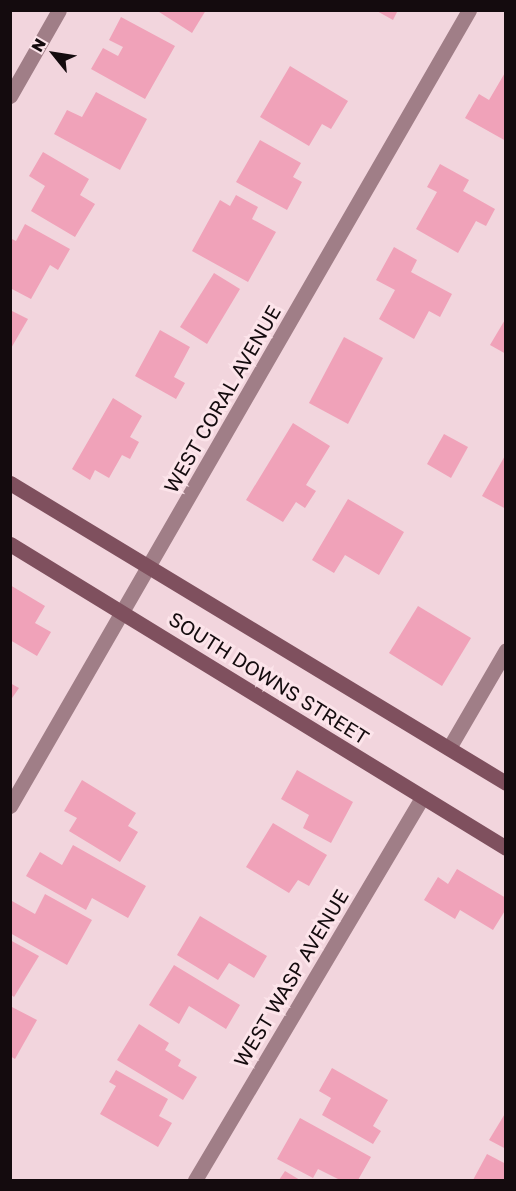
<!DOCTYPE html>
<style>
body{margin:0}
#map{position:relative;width:516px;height:1191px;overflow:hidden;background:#f2d5dd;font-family:"Golos Text",sans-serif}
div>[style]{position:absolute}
.building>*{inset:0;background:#f0a2b9}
.minor>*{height:15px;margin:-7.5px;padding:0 7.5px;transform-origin:7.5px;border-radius:7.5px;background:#a07e87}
.secondary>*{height:15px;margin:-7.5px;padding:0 7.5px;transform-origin:7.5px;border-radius:7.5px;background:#7f505e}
span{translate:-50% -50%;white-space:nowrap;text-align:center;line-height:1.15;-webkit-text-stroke:6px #fce4ea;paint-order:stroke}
.street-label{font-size:20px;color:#140b0e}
.frame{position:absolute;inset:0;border:12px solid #140b0e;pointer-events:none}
.north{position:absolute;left:24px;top:24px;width:60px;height:60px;-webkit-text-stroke:4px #fce4ea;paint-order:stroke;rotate:300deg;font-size:16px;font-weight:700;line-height:24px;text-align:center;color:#140b0e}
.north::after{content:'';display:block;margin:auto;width:21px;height:27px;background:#140b0e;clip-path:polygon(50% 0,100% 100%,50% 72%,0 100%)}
</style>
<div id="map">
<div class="building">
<div style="clip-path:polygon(156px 10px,206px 10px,192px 33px)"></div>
<div style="clip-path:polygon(375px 10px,398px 10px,393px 20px)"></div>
<div style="clip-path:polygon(121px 17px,175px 46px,145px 99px,91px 69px,103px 48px,118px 56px,123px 47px,109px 40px)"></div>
<div style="clip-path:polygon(290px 66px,348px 101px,331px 129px,322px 124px,309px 146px,260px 117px)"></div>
<div style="clip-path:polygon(506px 71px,506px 141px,465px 118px,479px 94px,489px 100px)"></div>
<div style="clip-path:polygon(96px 92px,147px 119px,120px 170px,54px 134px,67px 110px,82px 117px)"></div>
<div style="clip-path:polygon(260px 140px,301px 163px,293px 177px,302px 182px,287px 210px,236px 182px)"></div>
<div style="clip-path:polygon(43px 152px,89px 179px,80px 195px,95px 204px,75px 237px,31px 211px,45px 186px,29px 176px)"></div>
<div style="clip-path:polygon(440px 164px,469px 180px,463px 191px,495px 209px,486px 226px,476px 221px,458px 253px,416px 229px,437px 192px,427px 187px)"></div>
<div style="clip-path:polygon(236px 195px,258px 207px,252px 219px,276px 232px,248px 282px,192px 251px,220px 200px,230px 206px)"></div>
<div style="clip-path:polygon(25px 224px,70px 249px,58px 270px,50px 265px,31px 299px,10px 288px,10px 238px,16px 241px)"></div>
<div style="clip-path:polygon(394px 247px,417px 260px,411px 272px,452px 294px,440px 317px,429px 311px,414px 339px,379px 319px,395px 290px,376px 280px)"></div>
<div style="clip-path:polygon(214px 273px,240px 289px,207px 344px,180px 327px)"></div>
<div style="clip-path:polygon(10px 310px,28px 319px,10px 350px)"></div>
<div style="clip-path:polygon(506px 318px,506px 354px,490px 345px)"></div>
<div style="clip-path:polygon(160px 330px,190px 347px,174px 377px,185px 383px,176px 399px,135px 376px)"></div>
<div style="clip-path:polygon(344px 337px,383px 358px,348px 424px,309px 403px)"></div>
<div style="clip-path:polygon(113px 398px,142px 416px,130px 437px,139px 442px,130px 459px,122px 455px,109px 478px,95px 470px,90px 480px,72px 469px)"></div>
<div style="clip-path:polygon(293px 423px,330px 446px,306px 485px,316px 491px,305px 508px,296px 502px,283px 522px,246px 500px)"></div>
<div style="clip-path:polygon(444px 434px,468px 447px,451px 478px,427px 464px)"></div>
<div style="clip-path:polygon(506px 454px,506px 509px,482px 496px)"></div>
<div style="clip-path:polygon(348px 499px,404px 532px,379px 575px,345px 555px,334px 573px,312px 560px)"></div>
<div style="clip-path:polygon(10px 585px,45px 606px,35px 623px,51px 632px,37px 656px,10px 640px)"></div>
<div style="clip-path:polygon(418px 606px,471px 638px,442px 686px,389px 653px)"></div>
<div style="clip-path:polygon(10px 683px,19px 688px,10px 701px)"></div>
<div style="clip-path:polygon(297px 770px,353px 802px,331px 843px,303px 828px,309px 815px,281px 799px)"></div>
<div style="clip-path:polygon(82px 780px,136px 813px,128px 826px,138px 832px,120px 862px,69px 831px,77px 818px,64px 811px)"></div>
<div style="clip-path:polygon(273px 823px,327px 855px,309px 886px,298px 880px,289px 893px,246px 867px)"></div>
<div style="clip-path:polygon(73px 845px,146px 886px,128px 918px,92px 898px,86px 910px,26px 876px,40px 852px,62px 865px)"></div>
<div style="clip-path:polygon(457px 869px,506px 898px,506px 909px,493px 930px,460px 910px,455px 919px,424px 900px,438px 877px,448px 884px)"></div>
<div style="clip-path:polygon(45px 894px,92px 920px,67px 965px,10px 933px,12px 901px,35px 914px)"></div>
<div style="clip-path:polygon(200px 916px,267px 956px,254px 978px,229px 963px,218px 980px,177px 955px)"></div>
<div style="clip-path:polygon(10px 940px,39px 956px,14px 997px,10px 994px)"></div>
<div style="clip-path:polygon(174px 965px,240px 1005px,226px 1029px,189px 1006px,179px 1024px,149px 1005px)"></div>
<div style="clip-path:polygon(10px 1006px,37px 1020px,15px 1059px,10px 1056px)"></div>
<div style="clip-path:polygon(139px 1024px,169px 1043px,165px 1050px,181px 1060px,178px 1066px,197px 1077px,183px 1100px,117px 1060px)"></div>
<div style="clip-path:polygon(332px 1068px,388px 1100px,373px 1126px,381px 1131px,373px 1144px,322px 1115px,331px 1098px,319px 1091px)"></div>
<div style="clip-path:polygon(116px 1070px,168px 1099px,159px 1116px,172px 1123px,158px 1147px,100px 1114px,116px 1086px,109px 1082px)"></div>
<div style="clip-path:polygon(506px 1112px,506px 1149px,489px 1140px)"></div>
<div style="clip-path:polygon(300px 1118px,371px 1157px,358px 1180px,340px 1180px,318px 1169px,313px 1178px,277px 1159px)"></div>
<div style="clip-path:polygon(487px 1154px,506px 1164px,506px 1180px,473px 1180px)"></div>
<div style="clip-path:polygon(285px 1171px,300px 1180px,279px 1180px)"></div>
</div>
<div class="minor">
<div style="left:10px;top:96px;width:99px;rotate:-60.3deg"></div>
<div style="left:449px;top:748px;width:113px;rotate:-59.8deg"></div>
<div style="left:10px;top:806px;width:919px;rotate:-60.03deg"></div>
<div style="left:195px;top:1180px;width:445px;rotate:-59.3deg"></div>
</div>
<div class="secondary">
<div style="left:10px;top:483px;width:580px;rotate:31.17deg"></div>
<div style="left:10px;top:544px;width:582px;rotate:31.5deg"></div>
</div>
<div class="street-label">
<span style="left:222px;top:399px;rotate:-60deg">WEST CORAL AVENUE</span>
<span style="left:269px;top:678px;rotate:32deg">SOUTH DOWNS STREET</span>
<span style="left:291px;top:978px;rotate:-59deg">WEST WASP AVENUE</span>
</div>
<div class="frame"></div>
<div class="north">N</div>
</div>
